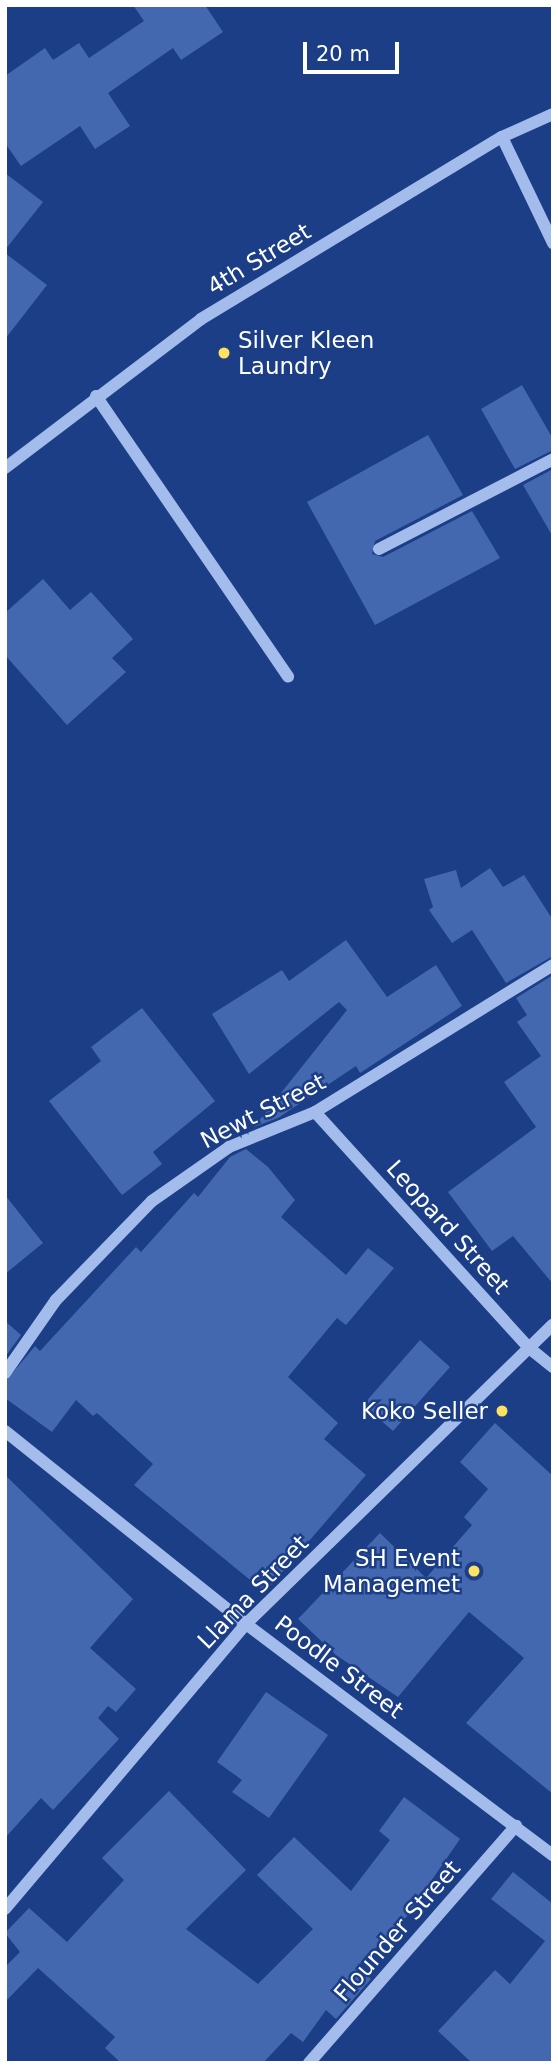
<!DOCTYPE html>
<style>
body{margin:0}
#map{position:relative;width:558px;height:2068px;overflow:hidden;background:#1b3e87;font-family:"DejaVu Sans",sans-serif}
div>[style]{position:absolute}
.building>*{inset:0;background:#4468b0}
.minor>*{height:12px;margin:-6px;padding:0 6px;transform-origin:6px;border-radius:6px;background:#a3bcec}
.dots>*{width:19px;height:19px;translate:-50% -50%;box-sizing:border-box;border:4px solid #1b3e87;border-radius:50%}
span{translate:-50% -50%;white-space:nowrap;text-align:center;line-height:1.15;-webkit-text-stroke:5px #1b3e87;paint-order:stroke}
.street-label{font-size:23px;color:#fff}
.poi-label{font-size:23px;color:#fff}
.left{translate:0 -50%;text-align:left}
.right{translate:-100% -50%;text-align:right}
.frame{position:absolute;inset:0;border:7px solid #fff;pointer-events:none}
.scale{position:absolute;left:303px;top:42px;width:96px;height:32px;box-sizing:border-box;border:4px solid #fff;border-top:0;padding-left:9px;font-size:21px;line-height:24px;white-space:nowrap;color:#fff;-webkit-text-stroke:5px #1b3e87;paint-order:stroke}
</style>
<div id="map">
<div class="building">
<div style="clip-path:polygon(133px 5px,205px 5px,223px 32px,181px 60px,173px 48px,108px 93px,130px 126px,95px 149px,80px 126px,21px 166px,5px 143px,5px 76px,45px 48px,53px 60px,79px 43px,89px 58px,144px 21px)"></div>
<div style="clip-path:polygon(5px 173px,43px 202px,5px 250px)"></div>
<div style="clip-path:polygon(5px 253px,47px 285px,5px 339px)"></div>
<div style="clip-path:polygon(522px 385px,553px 439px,553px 450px,515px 469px,481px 409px)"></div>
<div style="clip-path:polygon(428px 435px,463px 495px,375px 541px,372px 554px,383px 557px,472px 511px,500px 558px,375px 625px,307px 502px)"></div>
<div style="clip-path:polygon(553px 469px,553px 537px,523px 485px)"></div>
<div style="clip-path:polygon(43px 579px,70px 610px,91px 592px,133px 639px,112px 658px,126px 672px,67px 725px,5px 655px,5px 613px)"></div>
<div style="clip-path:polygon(490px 868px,503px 887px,524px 875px,553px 920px,553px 956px,506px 983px,472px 930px,452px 943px,429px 910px,433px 907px,424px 879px,456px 870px,461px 888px)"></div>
<div style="clip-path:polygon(346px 940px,387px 997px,436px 965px,462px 1006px,360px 1073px,356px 1066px,278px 1118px,254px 1127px,347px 1010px,339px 1002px,249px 1074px,212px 1014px,282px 970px,289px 981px)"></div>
<div style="clip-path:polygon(553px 975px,553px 1284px,513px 1236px,492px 1251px,448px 1192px,536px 1127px,504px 1082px,541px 1056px,517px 1022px,527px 1015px,516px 998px)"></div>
<div style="clip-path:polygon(142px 1008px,215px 1101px,153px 1152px,162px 1164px,122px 1195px,49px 1101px,101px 1061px,91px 1047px)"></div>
<div style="clip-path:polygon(246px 1149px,268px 1167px,295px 1200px,281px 1217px,346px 1275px,368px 1248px,394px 1268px,346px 1325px,337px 1318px,288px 1377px,338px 1423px,324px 1439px,366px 1475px,265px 1592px,134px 1485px,153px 1464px,97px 1413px,93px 1416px,76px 1400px,52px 1432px,5px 1398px,5px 1382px,35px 1346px,40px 1351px,136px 1247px,141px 1252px,194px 1193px,198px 1197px,230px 1157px)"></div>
<div style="clip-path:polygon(5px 1195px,43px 1243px,5px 1274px)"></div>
<div style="clip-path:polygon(5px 1321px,21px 1335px,5px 1357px)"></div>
<div style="clip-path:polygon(420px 1340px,450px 1367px,393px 1431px,363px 1405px)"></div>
<div style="clip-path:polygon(495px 1423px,553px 1476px,553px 1794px,466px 1723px,524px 1658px,469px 1612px,398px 1697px,336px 1655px,298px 1619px,380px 1533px,426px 1578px,472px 1525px,464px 1517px,488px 1489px,460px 1462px)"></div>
<div style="clip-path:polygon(5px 1475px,133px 1599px,90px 1648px,136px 1689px,116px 1712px,108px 1706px,98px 1718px,119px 1739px,53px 1810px,41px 1798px,5px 1838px)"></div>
<div style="clip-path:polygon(266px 1692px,328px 1735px,269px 1818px,232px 1792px,242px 1780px,217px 1762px)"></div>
<div style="clip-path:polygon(169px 1791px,246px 1870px,186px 1929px,258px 1984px,313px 1929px,257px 1875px,294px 1837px,351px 1891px,390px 1840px,379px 1831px,404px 1797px,460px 1839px,407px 1916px,357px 1967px,371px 1979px,336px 2019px,326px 2010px,303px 2042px,291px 2033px,263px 2063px,121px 2063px,105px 2048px,115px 2037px,38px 1968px,5px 2002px,5px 1967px,20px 1952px,5px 1933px,29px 1908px,67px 1942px,124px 1880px,102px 1858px)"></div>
<div style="clip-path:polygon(513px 1872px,553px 1904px,553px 2063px,472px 2063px,438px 2031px,495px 1970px,510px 1984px,545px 1941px,491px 1899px)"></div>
</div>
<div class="minor">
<div style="left:502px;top:137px;width:118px;rotate:64.3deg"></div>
<div style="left:96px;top:396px;width:340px;rotate:55.6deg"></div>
<div style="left:5px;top:468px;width:246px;rotate:-37.2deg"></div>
<div style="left:201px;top:319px;width:352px;rotate:-31.2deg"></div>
<div style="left:502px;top:137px;width:56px;rotate:-24.3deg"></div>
<div style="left:379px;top:549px;width:196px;rotate:-27.3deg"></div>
<div style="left:315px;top:1112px;width:317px;rotate:47.8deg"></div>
<div style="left:528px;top:1347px;width:32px;rotate:39deg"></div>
<div style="left:5px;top:1373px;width:89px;rotate:-55.1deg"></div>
<div style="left:56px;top:1300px;width:138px;rotate:-45.9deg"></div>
<div style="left:152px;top:1201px;width:94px;rotate:-35deg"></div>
<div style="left:229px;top:1147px;width:93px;rotate:-22.1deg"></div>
<div style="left:315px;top:1112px;width:280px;rotate:-31.7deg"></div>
<div style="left:5px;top:1431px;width:309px;rotate:38.7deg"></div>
<div style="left:246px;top:1624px;width:384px;rotate:37deg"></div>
<div style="left:5px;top:1909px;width:373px;rotate:-49.8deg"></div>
<div style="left:246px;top:1624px;width:429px;rotate:-44.3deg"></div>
<div style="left:309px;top:2063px;width:315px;rotate:-48.9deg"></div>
</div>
<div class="dots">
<div style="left:224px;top:353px;background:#fde160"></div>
<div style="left:502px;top:1411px;background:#fde160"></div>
<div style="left:474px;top:1571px;background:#fde160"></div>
</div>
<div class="street-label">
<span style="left:259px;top:259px;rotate:-31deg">4th Street</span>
<span style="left:263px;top:1111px;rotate:-27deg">Newt Street</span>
<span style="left:448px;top:1227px;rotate:48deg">Leopard Street</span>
<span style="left:253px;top:1592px;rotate:-46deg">Llama Street</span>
<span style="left:339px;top:1667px;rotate:37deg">Poodle Street</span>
<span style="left:397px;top:1931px;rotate:-49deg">Flounder Street</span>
</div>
<div class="poi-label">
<span class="left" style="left:238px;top:353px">Silver Kleen<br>Laundry</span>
<span class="right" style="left:488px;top:1411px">Koko Seller</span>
<span class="right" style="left:460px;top:1571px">SH Event<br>Managemet</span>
</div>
<div class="frame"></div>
<div class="scale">20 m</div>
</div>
